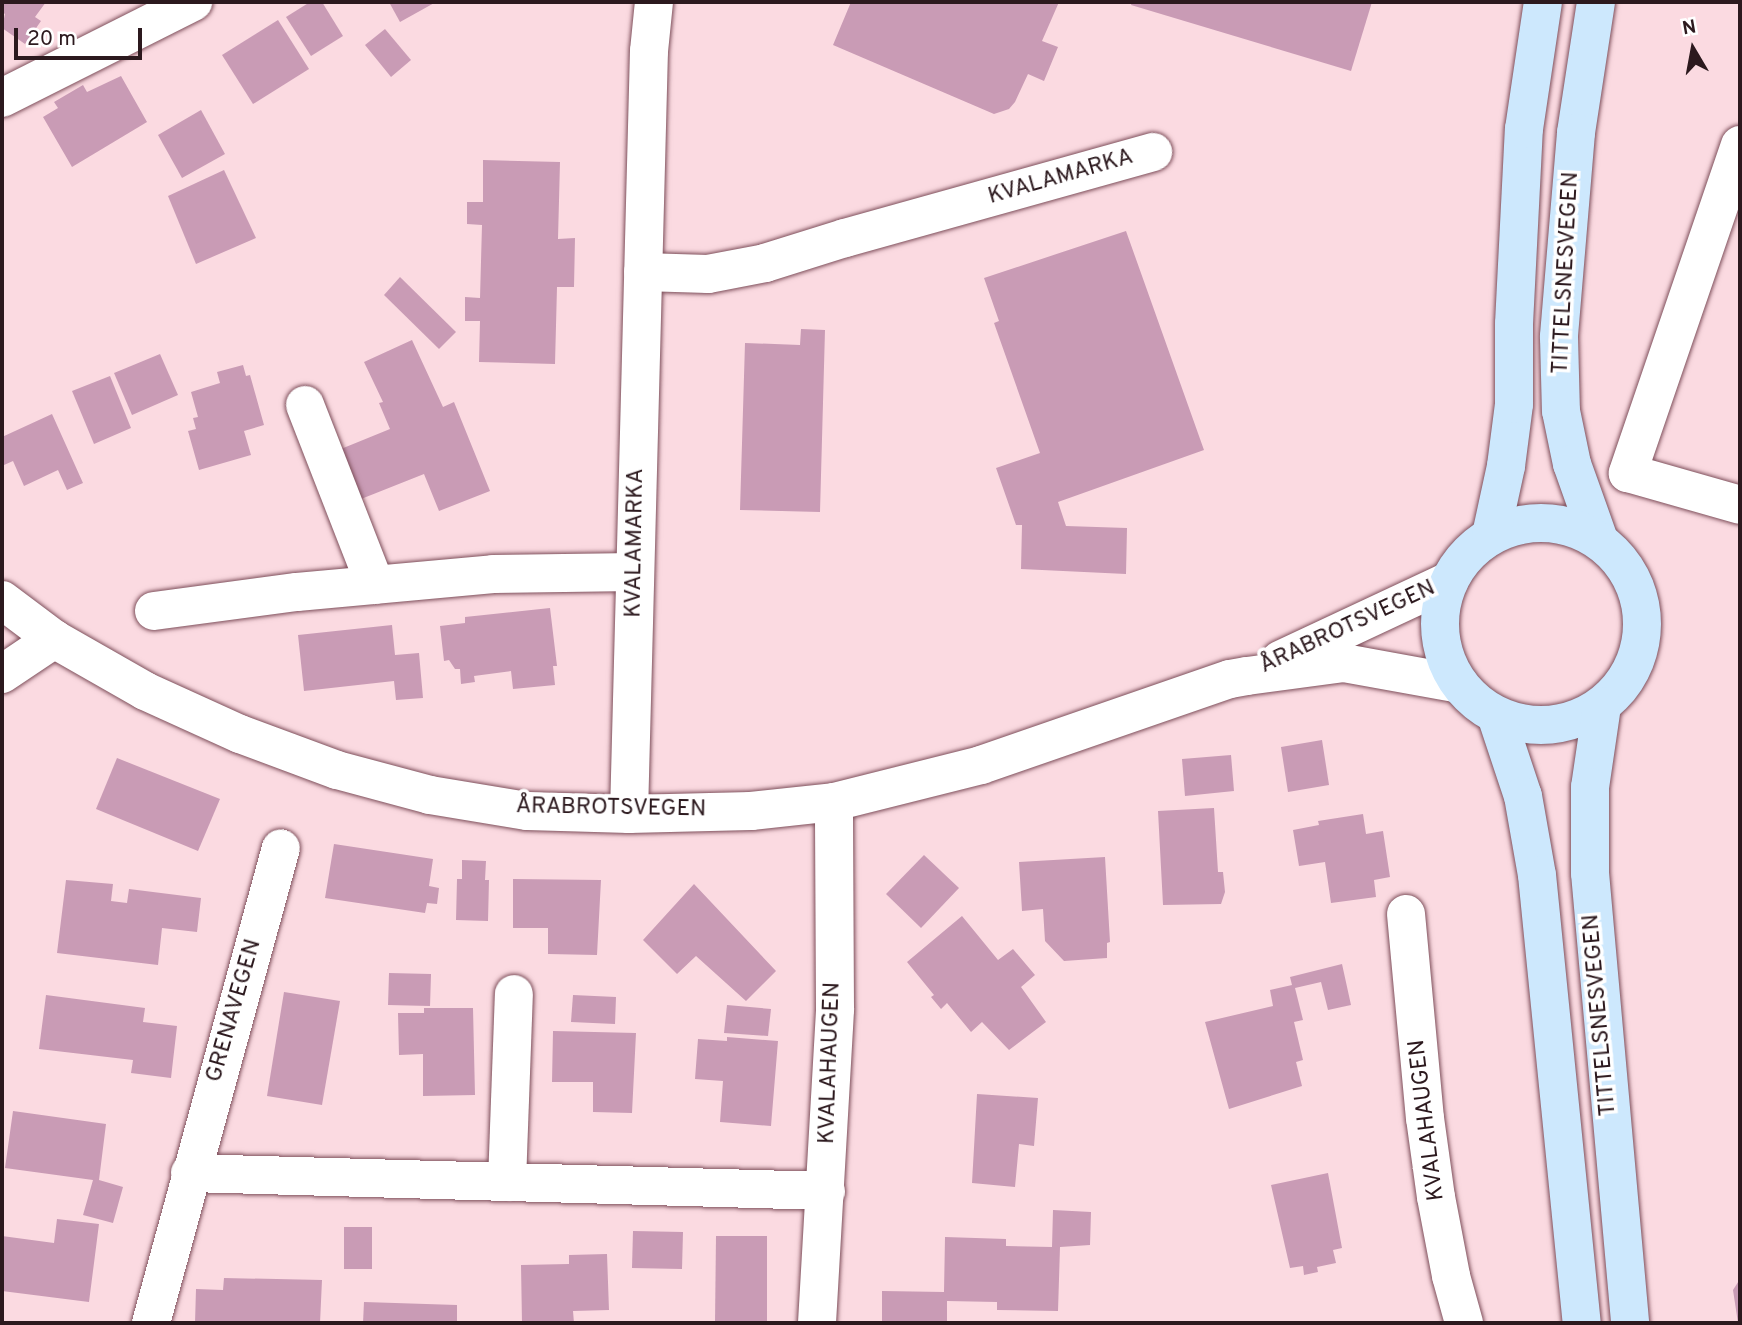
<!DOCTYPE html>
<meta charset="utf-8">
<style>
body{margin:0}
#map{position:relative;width:1742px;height:1325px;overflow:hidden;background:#fbdae1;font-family:Overpass,sans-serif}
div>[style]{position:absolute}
.building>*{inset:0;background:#c99bb5}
.roads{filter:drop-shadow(0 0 2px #7e4f5b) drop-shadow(0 0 2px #7e4f5b)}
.minor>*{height:38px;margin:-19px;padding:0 19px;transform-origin:19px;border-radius:19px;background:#fff}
.secondary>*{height:38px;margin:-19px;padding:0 19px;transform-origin:19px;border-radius:19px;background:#fff}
.primary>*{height:38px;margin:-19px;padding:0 19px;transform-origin:19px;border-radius:19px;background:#cde8fd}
.primary>.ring{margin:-19px;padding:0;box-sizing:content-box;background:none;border:38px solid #cde8fd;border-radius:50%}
span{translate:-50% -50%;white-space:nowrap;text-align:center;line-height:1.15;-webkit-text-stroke:7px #fff;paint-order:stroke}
.street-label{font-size:23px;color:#2c191e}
.frame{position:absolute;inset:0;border:4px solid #2c191e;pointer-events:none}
.north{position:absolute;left:1658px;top:14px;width:70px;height:70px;-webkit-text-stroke:5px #fff;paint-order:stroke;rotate:350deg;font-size:19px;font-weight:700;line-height:28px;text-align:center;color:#2c191e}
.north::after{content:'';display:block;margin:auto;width:24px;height:32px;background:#2c191e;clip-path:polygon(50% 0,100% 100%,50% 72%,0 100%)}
.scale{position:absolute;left:14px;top:28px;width:128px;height:32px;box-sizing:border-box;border:4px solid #2c191e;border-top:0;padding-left:9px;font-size:21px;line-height:24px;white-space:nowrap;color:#2c191e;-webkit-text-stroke:5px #fff;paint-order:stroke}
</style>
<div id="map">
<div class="building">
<div style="clip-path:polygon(2px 2px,46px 2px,35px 17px,41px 21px,25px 44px,2px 28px,5px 14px,2px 12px)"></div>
<div style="clip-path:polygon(310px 2px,322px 2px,343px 36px,311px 56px,286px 17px)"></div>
<div style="clip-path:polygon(389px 2px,436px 2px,400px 22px)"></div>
<div style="clip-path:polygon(851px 2px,1059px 2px,1042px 41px,1058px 47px,1044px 81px,1028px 74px,1015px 102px,1009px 109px,994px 114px,833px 45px)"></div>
<div style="clip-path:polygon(1132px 2px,1372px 2px,1351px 71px,1131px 5px)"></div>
<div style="clip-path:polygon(278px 20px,309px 69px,253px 104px,222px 55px)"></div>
<div style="clip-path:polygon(385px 29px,411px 60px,391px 77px,365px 45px)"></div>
<div style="clip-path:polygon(121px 76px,147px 122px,72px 167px,43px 117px,58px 108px,54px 102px,83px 85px,87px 92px)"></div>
<div style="clip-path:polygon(201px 110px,225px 154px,182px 178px,158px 135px)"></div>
<div style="clip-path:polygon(483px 160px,560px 162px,558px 239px,575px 238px,574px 287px,557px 287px,555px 364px,479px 362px,480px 321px,465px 321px,465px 297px,480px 298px,482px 225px,467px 224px,467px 202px,483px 202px)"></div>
<div style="clip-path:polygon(224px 170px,256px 238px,196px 264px,168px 196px)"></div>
<div style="clip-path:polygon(1126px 231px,1204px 450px,1058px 502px,1066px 526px,1127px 528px,1126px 574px,1021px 569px,1022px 525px,1016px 525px,996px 468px,1040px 453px,994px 323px,999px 321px,984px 278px)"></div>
<div style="clip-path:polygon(400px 277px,456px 332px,439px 349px,384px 295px)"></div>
<div style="clip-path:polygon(801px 329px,825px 330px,820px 512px,740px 510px,745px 343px,800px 345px)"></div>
<div style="clip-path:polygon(412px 340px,443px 407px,454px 402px,490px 491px,439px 511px,424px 474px,356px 501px,336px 451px,390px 429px,379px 403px,383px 402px,364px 362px)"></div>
<div style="clip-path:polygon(160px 354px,178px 395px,132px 415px,114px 373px)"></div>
<div style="clip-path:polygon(243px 365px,246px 376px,250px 375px,264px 425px,244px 431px,251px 455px,199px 470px,188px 431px,196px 429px,193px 418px,198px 417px,191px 392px,220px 383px,217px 372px)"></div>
<div style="clip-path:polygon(110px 376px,131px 428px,94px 444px,72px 391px)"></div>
<div style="clip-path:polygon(52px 414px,83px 483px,67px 490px,58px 470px,24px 486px,13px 461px,4px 465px,2px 460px,2px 437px)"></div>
<div style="clip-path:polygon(550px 608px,557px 666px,553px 666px,555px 685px,513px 689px,511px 671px,474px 676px,475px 682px,461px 684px,460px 669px,455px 669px,449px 660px,444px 661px,440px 626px,465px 623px,465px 617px)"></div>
<div style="clip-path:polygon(392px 625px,395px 655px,419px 653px,423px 698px,396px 700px,394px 681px,304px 691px,298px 635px)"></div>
<div style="clip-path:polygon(1322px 740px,1329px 785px,1288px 792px,1281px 747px)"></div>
<div style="clip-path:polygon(1231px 755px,1234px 791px,1185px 796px,1182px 759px)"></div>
<div style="clip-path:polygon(117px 758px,220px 799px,198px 851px,96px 809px)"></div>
<div style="clip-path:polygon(1214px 808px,1218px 872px,1223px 872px,1225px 892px,1221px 904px,1163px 905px,1158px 811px)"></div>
<div style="clip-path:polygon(1363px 814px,1366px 834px,1383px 831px,1390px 877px,1374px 880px,1376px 897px,1331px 903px,1325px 862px,1299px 866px,1293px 830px,1319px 825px,1318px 821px)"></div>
<div style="clip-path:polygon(334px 844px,433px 859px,429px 886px,439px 888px,437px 904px,427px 903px,425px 913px,325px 898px)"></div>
<div style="clip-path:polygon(924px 855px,959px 888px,921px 928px,886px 894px)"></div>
<div style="clip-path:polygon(1105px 857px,1110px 942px,1107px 943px,1107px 958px,1064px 961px,1045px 941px,1043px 909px,1022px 911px,1019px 862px)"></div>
<div style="clip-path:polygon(462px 860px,486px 861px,485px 880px,489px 880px,488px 921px,456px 920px,457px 879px,462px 879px)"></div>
<div style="clip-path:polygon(513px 879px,601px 880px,597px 955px,548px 954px,548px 928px,513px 928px)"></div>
<div style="clip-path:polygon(66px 880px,113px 884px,111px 901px,127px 903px,129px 889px,201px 898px,197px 932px,162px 928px,158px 965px,57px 953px)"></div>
<div style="clip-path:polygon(694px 884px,776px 971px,746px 1001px,696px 956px,677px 974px,643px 940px)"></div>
<div style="clip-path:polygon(962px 916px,998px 960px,1013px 949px,1035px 975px,1021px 987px,1046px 1022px,1009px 1050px,982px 1022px,971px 1032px,947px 1003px,941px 1009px,931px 997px,934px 995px,907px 962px)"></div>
<div style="clip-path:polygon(1342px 964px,1351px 1005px,1328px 1010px,1321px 982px,1295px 988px,1303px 1020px,1294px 1022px,1303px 1060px,1296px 1062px,1302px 1086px,1229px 1109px,1205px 1022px,1273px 1006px,1270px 990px,1292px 985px,1290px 977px)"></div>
<div style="clip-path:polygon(389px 973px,431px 974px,430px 1006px,388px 1005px)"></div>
<div style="clip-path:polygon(284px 992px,340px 1001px,322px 1105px,267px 1096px)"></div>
<div style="clip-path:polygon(46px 995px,145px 1008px,143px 1022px,177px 1026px,171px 1078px,131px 1073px,133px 1060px,39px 1049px)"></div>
<div style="clip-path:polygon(573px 995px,616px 997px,615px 1024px,571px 1022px)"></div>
<div style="clip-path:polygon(727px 1005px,771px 1009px,768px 1036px,724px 1033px)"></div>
<div style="clip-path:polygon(424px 1008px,473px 1008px,475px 1095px,423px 1096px,423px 1054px,399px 1055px,398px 1013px,424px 1013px)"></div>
<div style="clip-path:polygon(553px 1031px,636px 1033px,632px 1113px,593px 1112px,593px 1082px,552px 1082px)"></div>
<div style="clip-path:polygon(727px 1037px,778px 1041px,771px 1126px,720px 1122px,723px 1081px,695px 1079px,698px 1039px,727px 1041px)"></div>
<div style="clip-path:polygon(977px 1094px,1038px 1098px,1034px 1146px,1019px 1144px,1015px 1187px,972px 1183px)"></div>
<div style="clip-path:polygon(13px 1111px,106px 1124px,99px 1180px,123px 1187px,113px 1223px,83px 1215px,93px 1180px,5px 1168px)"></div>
<div style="clip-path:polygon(1328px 1173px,1342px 1248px,1333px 1250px,1336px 1263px,1317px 1267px,1318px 1272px,1304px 1275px,1303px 1266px,1290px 1268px,1271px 1185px)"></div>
<div style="clip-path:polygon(1053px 1210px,1091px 1212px,1090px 1245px,1060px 1247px,1058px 1311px,997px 1310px,997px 1302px,947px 1301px,947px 1323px,882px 1323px,882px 1291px,944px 1292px,945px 1237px,1006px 1239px,1006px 1246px,1052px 1247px)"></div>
<div style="clip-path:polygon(57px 1219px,99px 1224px,89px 1302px,2px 1291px,2px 1236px,54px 1243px)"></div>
<div style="clip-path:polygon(344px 1227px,372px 1227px,372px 1269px,344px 1269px)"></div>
<div style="clip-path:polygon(633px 1231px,683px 1232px,682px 1269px,632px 1268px)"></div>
<div style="clip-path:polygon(716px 1236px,767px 1236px,767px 1323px,715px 1323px)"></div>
<div style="clip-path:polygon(607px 1254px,609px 1310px,573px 1311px,574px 1323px,522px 1323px,521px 1265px,569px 1264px,569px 1255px)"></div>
<div style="clip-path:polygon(224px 1278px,322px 1280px,320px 1323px,195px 1323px,196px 1289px,223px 1290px)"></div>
<div style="clip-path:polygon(1740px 1279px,1740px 1323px,1738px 1323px,1733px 1290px)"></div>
<div style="clip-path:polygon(364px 1302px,457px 1305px,457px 1323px,363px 1323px)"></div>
</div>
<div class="roads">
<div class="minor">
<div style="left:2px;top:98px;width:214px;rotate:-26.7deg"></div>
<div style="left:1740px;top:145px;width:347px;rotate:108.9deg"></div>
<div style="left:1628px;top:473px;width:116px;rotate:15.9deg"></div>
<div style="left:643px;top:272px;width:65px;rotate:1.8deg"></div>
<div style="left:708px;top:274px;width:58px;rotate:-10.9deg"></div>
<div style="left:765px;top:263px;width:84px;rotate:-17.4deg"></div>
<div style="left:845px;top:238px;width:320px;rotate:-15.6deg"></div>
<div style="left:305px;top:405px;width:193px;rotate:68.7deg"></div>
<div style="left:154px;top:611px;width:144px;rotate:-7.6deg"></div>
<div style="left:297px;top:592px;width:197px;rotate:-5.2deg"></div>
<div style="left:493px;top:574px;width:142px;rotate:-0.8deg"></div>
<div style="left:2px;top:674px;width:63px;rotate:-33.9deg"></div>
<div style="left:629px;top:814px;width:763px;rotate:-88.5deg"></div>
<div style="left:649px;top:51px;width:49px;rotate:-84.2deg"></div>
<div style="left:1406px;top:914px;width:205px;rotate:84.7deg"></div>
<div style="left:1425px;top:1118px;width:80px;rotate:82.1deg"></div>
<div style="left:1436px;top:1197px;width:80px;rotate:79.2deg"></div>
<div style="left:1451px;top:1276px;width:49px;rotate:74.5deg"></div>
<div style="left:190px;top:1173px;width:636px;rotate:1.62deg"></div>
<div style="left:507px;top:1182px;width:188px;rotate:-87.9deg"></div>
<div style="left:151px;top:1323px;width:492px;rotate:-74.7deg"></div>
<div style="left:817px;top:1323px;width:315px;rotate:-86.7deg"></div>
<div style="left:835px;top:1009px;width:207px;rotate:-90.3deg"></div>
</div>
<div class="secondary">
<div style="left:2px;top:600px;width:65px;rotate:36.9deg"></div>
<div style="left:54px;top:639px;width:105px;rotate:29.7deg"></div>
<div style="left:145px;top:691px;width:104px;rotate:24.4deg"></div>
<div style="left:240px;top:734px;width:103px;rotate:20.4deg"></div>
<div style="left:337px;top:770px;width:96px;rotate:15deg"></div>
<div style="left:430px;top:795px;width:98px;rotate:9.4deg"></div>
<div style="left:527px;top:811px;width:102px;rotate:1.7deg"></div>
<div style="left:629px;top:814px;width:122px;rotate:-1.4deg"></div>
<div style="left:751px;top:811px;width:83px;rotate:-6.2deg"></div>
<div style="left:834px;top:802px;width:152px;rotate:-14.1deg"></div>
<div style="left:981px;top:765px;width:263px;rotate:-19.1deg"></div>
<div style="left:1230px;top:679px;width:17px;rotate:-10deg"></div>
<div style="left:1247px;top:676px;width:98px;rotate:-7.6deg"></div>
<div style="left:1344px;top:663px;width:117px;rotate:10.3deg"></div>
<div style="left:1280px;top:660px;width:187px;rotate:-25.1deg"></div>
</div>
<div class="primary">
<div style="left:1596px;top:2px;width:133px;rotate:98.7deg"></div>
<div style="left:1576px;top:133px;width:205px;rotate:94.8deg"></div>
<div style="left:1559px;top:337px;width:74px;rotate:88.5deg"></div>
<div style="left:1561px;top:411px;width:54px;rotate:78.3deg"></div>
<div style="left:1572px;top:464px;width:81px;rotate:70.4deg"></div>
<div class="ring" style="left:1440px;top:523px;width:164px;height:164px"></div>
<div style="left:1491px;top:535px;width:71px;rotate:-77.7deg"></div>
<div style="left:1506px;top:466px;width:63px;rotate:-82.6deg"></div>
<div style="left:1514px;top:404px;width:80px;rotate:-90deg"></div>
<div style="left:1514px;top:324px;width:195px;rotate:-87.1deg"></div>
<div style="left:1524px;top:129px;width:128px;rotate:-81.5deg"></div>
<div style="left:1602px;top:706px;width:82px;rotate:98.4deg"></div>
<div style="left:1590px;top:787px;width:86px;rotate:90deg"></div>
<div style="left:1590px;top:873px;width:452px;rotate:84.9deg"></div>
<div style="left:1496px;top:715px;width:85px;rotate:71.6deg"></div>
<div style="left:1523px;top:796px;width:80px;rotate:80deg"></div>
<div style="left:1537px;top:875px;width:450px;rotate:84.3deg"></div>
</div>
</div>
<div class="street-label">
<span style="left:1061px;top:178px;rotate:-16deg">KVALAMARKA</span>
<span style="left:1567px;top:273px;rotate:-87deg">TITTELSNESVEGEN</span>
<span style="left:636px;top:543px;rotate:-89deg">KVALAMARKA</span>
<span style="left:1348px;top:628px;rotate:-25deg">ÅRABROTSVEGEN</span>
<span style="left:611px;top:809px;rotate:1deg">ÅRABROTSVEGEN</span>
<span style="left:235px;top:1011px;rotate:-74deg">GRENAVEGEN</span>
<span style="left:1601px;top:1015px;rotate:-95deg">TITTELSNESVEGEN</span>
<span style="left:831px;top:1063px;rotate:-88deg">KVALAHAUGEN</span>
<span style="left:1428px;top:1120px;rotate:-97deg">KVALAHAUGEN</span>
</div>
<div class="frame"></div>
<div class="north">N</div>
<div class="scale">20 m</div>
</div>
